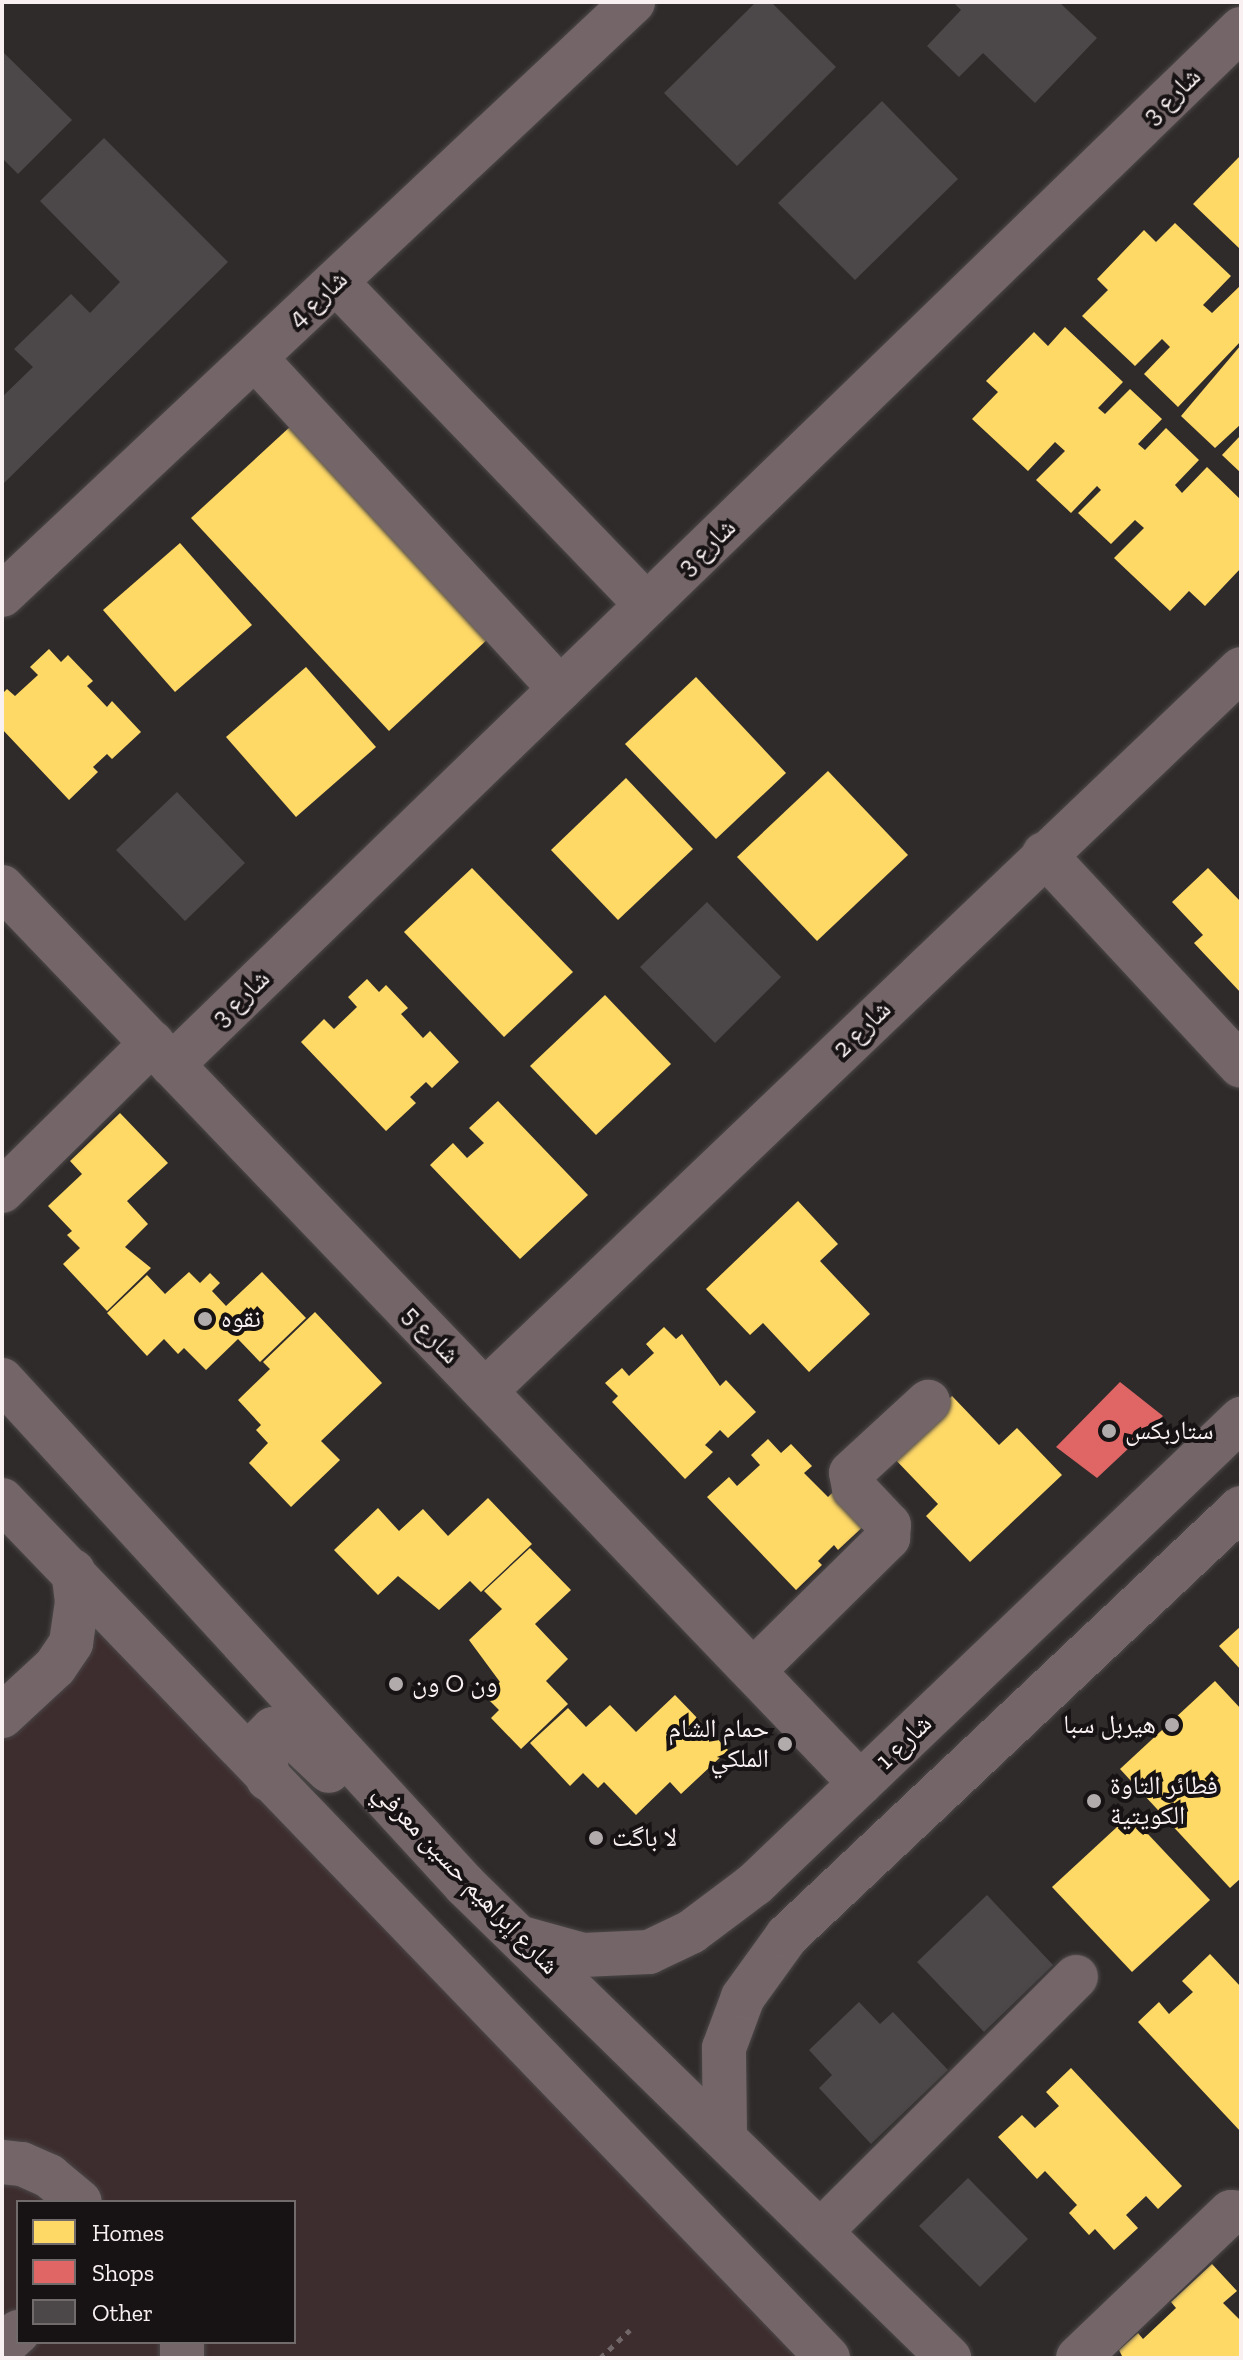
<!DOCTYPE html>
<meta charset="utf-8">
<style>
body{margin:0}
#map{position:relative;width:1243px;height:2360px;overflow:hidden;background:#302b2b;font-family:"Zilla Slab","Noto Naskh Arabic",serif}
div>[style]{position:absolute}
.built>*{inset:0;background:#3e2d2f}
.homes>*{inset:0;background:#ffd966}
.shops>*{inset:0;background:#e06666}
.building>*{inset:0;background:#4c4748}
.path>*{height:5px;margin-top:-2.5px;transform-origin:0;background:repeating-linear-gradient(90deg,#716668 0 6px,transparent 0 12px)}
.roads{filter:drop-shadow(0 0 2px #4b4748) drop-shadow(0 0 2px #4b4748)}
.minor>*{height:44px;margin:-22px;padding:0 22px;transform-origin:22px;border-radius:22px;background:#746668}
.dots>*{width:22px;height:22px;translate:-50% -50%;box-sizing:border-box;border:4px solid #171213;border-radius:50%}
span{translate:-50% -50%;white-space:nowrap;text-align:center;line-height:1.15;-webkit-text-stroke:8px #171213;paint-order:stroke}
.street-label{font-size:26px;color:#f8f0f1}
.poi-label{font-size:26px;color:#f8f0f1}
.left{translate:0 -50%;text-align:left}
.right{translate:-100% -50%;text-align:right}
.frame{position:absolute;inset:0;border:4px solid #f8f0f1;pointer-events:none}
.legend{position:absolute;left:16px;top:2200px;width:280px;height:144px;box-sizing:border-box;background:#171213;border:2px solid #716b6c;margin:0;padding:10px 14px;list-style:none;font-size:24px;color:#f8f0f1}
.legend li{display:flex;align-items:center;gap:16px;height:40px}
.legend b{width:40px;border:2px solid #716b6c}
</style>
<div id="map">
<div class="built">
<div style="clip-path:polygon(evenodd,117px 1618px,826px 2358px,2px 2358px,2px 1727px,117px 1618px,18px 2202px,294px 2202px,294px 2342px,18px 2342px,18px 2202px)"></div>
</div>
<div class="homes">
<div style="clip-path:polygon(1241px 155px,1241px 250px,1193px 204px)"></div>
<div style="clip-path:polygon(1175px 223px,1231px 276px,1203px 305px,1212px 313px,1241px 285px,1241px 341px,1178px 407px,1144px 374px,1170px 347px,1162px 339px,1135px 366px,1082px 316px,1108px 290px,1097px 279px,1144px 230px,1156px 242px)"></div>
<div style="clip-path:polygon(1065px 327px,1123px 382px,1098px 408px,1105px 414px,1130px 389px,1162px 419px,1138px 444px,1145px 450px,1166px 428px,1199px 460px,1175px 485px,1182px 493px,1207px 467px,1241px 500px,1241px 568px,1205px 606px,1189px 591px,1170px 611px,1114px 558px,1144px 528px,1135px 520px,1111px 544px,1078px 513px,1101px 490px,1097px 486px,1071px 513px,1036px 480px,1065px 451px,1055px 442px,1028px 471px,972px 419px,998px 392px,986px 381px,1034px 332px,1048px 346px)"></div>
<div style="clip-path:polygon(1241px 345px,1241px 424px,1215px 448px,1181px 416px)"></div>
<div style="clip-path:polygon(292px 425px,490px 637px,389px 731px,191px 518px)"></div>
<div style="clip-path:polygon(1241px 435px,1241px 473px,1222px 455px)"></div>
<div style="clip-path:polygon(180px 543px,252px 625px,175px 692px,103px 610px)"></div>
<div style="clip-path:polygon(49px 649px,61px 662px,68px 655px,93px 681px,87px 686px,107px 707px,112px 701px,141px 732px,112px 759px,107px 754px,93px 767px,98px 772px,69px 800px,2px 729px,2px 694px,7px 689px,15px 696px,38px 675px,30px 667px)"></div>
<div style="clip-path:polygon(306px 667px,376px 747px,296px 817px,226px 737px)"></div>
<div style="clip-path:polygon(696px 677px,786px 773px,716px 839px,625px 744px)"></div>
<div style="clip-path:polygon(828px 771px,908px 855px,817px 941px,737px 857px)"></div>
<div style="clip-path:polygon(626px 778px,693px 849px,618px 920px,551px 850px)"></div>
<div style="clip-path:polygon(472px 868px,573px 972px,504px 1037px,404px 932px)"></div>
<div style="clip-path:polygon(1208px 868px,1241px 902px,1241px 993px,1194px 943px,1203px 935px,1172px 902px)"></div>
<div style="clip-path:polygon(367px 979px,379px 992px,386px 985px,408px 1008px,401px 1014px,423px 1038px,430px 1031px,459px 1062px,432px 1088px,426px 1082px,410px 1097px,416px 1103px,386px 1131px,301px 1042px,324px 1019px,334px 1029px,357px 1007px,348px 997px)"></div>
<div style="clip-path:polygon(605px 995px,671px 1064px,596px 1135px,530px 1066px)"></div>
<div style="clip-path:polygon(498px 1101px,588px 1195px,520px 1259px,430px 1165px,453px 1143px,467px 1158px,484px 1143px,469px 1128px)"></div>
<div style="clip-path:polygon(120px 1113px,168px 1163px,127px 1201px,148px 1224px,125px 1247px,151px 1268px,107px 1311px,63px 1264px,80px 1248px,67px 1235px,72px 1231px,48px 1206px,82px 1174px,70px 1161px)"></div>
<div style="clip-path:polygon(798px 1201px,838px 1244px,820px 1261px,870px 1314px,809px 1372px,763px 1323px,750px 1335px,706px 1289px)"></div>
<div style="clip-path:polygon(189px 1272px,200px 1283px,210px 1273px,220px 1283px,212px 1291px,226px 1306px,262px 1272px,306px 1318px,260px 1362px,238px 1339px,206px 1370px,184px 1348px,178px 1354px,164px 1339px,147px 1356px,107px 1313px,147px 1275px,165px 1294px)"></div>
<div style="clip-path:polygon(315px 1312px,382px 1383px,321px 1441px,340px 1460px,291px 1507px,249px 1463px,268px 1443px,256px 1430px,261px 1425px,238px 1400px,270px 1369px,263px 1362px)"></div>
<div style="clip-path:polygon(664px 1327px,676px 1339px,682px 1334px,720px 1386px,726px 1380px,756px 1412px,728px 1438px,720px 1430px,705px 1445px,713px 1452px,685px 1479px,612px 1402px,618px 1396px,605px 1383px,622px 1368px,629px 1376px,654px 1353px,646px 1344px)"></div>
<div style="clip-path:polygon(952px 1396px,999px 1445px,1017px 1428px,1062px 1475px,970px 1562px,926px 1516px,938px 1504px,891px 1455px)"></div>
<div style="clip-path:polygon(768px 1439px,781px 1453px,791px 1444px,812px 1466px,804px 1473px,828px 1497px,835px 1490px,867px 1523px,838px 1550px,834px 1545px,818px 1561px,822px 1565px,796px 1590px,707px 1497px,729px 1477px,737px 1486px,760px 1465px,751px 1455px)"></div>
<div style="clip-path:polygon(488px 1498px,532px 1544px,481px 1592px,470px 1581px,439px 1610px,398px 1576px,378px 1595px,334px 1550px,378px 1508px,399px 1531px,423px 1509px,448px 1536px)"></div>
<div style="clip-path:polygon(530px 1548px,571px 1590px,535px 1624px,568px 1659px,546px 1681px,568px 1704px,521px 1749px,491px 1718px,499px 1710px,485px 1696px,500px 1682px,469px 1640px,502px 1609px,484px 1591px)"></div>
<div style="clip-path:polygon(1241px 1626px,1241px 1670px,1219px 1646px)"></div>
<div style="clip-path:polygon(1215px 1681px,1241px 1709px,1241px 1878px,1230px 1888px,1120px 1769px)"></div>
<div style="clip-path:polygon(675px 1695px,728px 1750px,681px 1794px,670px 1782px,636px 1815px,604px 1782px,598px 1788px,583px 1773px,570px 1786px,530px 1743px,568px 1708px,586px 1727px,610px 1705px,636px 1732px)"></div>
<div style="clip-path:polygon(1130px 1815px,1210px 1900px,1132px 1972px,1052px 1887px)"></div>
<div style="clip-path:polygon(1210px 1954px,1241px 1987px,1241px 2132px,1138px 2022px,1159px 2002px,1169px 2014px,1193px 1992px,1182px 1981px)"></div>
<div style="clip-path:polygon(1071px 2068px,1182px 2186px,1158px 2209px,1146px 2196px,1126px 2215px,1138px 2228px,1114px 2250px,1095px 2229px,1089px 2235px,1069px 2213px,1077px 2205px,1045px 2171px,1037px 2179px,998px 2137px,1022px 2115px,1035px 2128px,1059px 2106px,1046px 2092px)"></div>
<div style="clip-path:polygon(1212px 2264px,1237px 2291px,1223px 2303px,1241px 2321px,1241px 2358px,1123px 2358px,1119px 2350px,1138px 2333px,1143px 2339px,1176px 2308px,1171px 2302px)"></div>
</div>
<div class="shops">
<div style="clip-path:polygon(1120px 1382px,1163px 1416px,1097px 1478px,1056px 1447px)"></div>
</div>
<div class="building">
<div style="clip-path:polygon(756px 2px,771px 2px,836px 67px,737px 166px,664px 93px)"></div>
<div style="clip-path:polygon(953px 2px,1059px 2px,1097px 38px,1035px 103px,983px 53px,959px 77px,927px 46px,961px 10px)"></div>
<div style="clip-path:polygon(2px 51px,72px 120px,18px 174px,2px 158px)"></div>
<div style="clip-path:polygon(882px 101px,958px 179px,855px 280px,778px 203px)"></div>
<div style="clip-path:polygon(104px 138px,228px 262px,2px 485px,2px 397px,33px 367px,14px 349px,71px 294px,90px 313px,120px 282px,40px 201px)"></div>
<div style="clip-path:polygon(177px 792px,245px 863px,185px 921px,116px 850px)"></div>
<div style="clip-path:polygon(707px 902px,781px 977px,715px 1043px,640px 967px)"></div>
<div style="clip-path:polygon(987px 1895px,1053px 1965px,984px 2032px,917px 1962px)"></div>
<div style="clip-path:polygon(859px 2002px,880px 2024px,893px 2012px,948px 2070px,871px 2144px,819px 2088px,832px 2075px,809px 2050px)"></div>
<div style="clip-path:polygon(968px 2178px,1028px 2239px,980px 2287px,919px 2226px)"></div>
</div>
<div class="path">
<div style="left:600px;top:2358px;width:41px;rotate:-43deg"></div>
</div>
<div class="roads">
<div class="minor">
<div style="left:336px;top:282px;width:448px;rotate:46.1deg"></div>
<div style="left:255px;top:358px;width:450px;rotate:47.3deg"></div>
<div style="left:2px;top:595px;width:866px;rotate:-43.22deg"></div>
<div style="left:1044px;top:854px;width:289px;rotate:47.1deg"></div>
<div style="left:2px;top:887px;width:1241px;rotate:46.24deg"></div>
<div style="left:172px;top:1065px;width:1489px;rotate:-44.1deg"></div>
<div style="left:2px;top:1191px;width:211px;rotate:-44.6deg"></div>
<div style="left:2px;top:1380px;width:685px;rotate:47.48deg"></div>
<div style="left:465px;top:1885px;width:677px;rotate:44.34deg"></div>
<div style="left:485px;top:1391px;width:1045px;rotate:-43.68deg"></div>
<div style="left:2px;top:1500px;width:1191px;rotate:46.09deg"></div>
<div style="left:753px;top:1671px;width:190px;rotate:-44.6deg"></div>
<div style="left:888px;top:1538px;width:13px;rotate:-86deg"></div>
<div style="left:889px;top:1525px;width:51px;rotate:-133.4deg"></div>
<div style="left:854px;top:1488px;width:15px;rotate:-101deg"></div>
<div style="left:851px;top:1473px;width:105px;rotate:-42.7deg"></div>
<div style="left:2px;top:1716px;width:72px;rotate:-42.8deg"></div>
<div style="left:55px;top:1667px;width:29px;rotate:-56deg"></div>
<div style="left:71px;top:1643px;width:41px;rotate:-81.7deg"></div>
<div style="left:77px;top:1602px;width:31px;rotate:-97deg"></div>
<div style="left:268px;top:1779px;width:40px;rotate:-97.1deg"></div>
<div style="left:263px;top:1739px;width:14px;rotate:-45deg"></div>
<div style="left:273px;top:1729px;width:16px;rotate:14deg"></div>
<div style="left:289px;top:1733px;width:55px;rotate:43.5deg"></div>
<div style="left:525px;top:1939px;width:60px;rotate:15.4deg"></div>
<div style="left:583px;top:1955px;width:66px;rotate:-2.6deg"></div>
<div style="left:649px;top:1952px;width:47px;rotate:-25.5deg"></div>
<div style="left:691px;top:1932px;width:80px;rotate:-36.9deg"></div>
<div style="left:755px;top:1884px;width:673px;rotate:-43.73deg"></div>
<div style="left:725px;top:2135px;width:87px;rotate:-90.7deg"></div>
<div style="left:724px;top:2048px;width:54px;rotate:-69.6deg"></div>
<div style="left:743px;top:1997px;width:75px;rotate:-54.2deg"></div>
<div style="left:787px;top:1936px;width:624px;rotate:-43.31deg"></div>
<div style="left:2px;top:2162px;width:20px;rotate:6deg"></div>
<div style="left:22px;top:2164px;width:30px;rotate:24deg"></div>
<div style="left:49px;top:2176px;width:40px;rotate:40deg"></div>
<div style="left:821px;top:2231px;width:360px;rotate:-44.9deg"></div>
<div style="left:2px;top:2347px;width:22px;rotate:-43deg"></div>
<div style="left:182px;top:2358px;width:16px;rotate:-90deg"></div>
<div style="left:1078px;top:2358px;width:211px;rotate:-43.7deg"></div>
<div style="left:1231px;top:2212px;width:10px;rotate:6deg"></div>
</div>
</div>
<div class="dots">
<div style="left:205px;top:1319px;background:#b2abac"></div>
<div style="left:1109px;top:1431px;background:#b2abac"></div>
<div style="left:396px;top:1684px;background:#b2abac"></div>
<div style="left:1172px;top:1725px;background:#b2abac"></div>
<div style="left:785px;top:1744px;background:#b2abac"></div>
<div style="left:1094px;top:1801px;background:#b2abac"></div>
<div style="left:596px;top:1838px;background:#b2abac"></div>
</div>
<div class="street-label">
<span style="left:1172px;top:96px;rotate:-44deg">شارع 3</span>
<span style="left:318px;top:299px;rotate:-43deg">شارع 4</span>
<span style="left:707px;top:547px;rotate:-44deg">شارع 3</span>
<span style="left:241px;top:998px;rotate:-44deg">شارع 3</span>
<span style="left:862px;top:1029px;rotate:-44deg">شارع 2</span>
<span style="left:431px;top:1335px;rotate:46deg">شارع 5</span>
<span style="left:904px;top:1742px;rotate:-44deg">شارع 1</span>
<span style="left:466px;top:1879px;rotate:46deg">شارع إبراهيم حسين معرفي</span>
</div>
<div class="poi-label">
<span class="left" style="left:221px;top:1319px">نقوه</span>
<span class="left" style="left:1125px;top:1431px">ستاربكس</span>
<span class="left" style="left:412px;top:1684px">ون O ون</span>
<span class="right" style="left:1156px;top:1725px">هيربل سبا</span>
<span class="right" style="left:769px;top:1744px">حمام الشام<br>الملكي</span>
<span class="left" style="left:1110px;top:1801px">فطائر التاوة<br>الكويتية</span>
<span class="left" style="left:612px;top:1838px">لا باگت</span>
</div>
<div class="frame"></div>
<ul class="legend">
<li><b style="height:22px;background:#ffd966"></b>Homes</li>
<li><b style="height:22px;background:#e06666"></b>Shops</li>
<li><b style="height:22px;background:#4c4748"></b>Other</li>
</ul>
</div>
